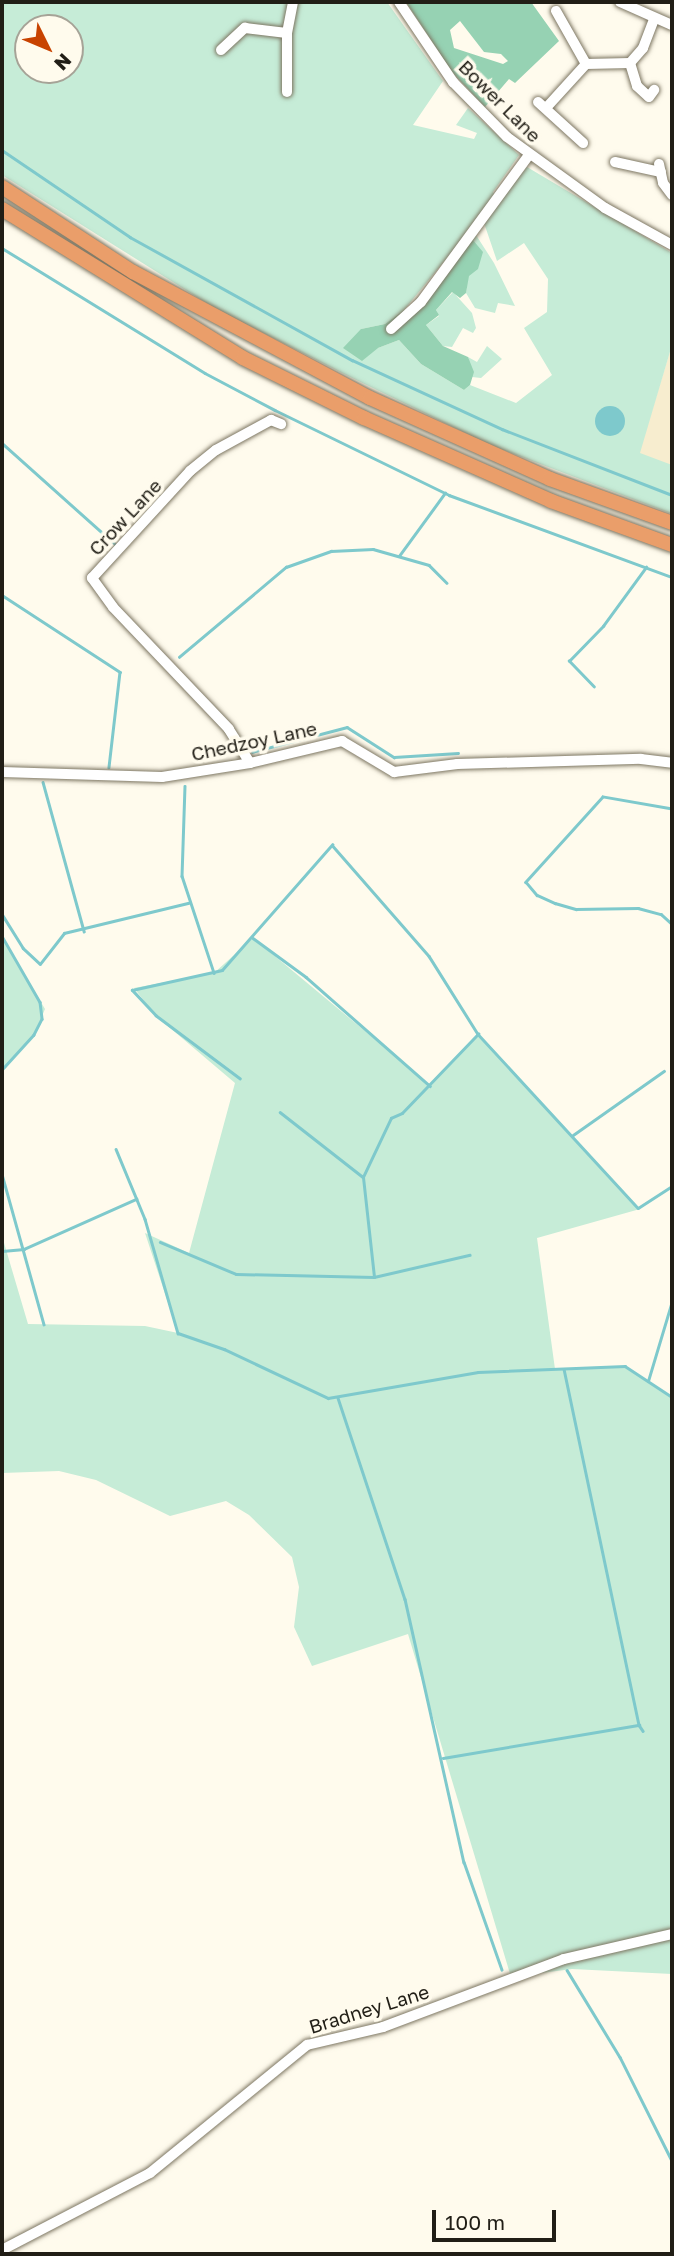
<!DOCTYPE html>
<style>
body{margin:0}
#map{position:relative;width:674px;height:2256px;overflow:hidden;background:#fffbed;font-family:"Golos Text",sans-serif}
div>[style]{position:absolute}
.built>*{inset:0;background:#f7edcf}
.green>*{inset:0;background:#c6ecd7}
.forest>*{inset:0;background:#96d2b3}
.water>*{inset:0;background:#7ec9cc}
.round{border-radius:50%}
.stream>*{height:2.5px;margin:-1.25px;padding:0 1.25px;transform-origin:1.25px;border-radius:1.25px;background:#7ec9cc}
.roads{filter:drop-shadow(0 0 2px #7d7662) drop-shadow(0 0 2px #7d7662)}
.minor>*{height:10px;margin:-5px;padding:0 5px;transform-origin:5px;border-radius:5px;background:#fff}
.highway>*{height:14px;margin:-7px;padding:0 7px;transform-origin:7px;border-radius:7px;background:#ea9e6a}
span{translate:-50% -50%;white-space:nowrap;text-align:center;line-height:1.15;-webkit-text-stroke:7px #fffbed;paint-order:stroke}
.street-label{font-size:19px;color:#211e16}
.frame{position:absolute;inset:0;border:4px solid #211e16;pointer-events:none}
.north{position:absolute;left:14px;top:14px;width:70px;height:70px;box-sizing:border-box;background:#fffbed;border:2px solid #a6a397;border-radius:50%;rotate:133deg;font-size:19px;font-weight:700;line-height:28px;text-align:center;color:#211e16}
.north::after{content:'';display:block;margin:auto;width:24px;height:32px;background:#c84300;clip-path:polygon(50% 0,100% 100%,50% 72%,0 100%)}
.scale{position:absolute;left:432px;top:2210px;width:124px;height:32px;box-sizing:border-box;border:4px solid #211e16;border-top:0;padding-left:9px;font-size:21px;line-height:24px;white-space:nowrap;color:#211e16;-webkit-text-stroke:5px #fffbed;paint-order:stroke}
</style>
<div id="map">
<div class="built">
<div style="clip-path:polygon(672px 345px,672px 476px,639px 453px)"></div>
</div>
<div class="green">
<div style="clip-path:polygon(evenodd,2px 2px,387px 2px,443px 81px,413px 125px,474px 139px,477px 133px,456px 125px,468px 108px,519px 155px,493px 192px,499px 202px,527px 167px,672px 253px,672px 345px,640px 453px,672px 465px,672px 514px,490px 445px,342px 373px,216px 309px,2px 175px,2px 2px,28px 28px,70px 28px,70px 70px,28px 70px,28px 28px,2px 2px,484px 223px,497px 261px,524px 243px,548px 279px,547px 312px,524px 328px,552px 375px,516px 403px,470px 385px,464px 390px,421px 364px,399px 340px,378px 348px,361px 329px,385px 324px,404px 310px,474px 225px,484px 223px)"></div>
<div style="clip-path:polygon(476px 235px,494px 263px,515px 306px,498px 303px,495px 313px,475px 308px,466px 293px,472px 239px)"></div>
<div style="clip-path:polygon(453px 292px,472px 313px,476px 328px,473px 333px,463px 328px,452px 347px,443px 346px,426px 325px,439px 316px,436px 310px)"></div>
<div style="clip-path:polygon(487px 346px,502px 359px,481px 378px,472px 377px,468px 357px,477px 362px)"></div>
<div style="clip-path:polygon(2px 937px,45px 1009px,34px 1035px,2px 1070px)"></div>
<div style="clip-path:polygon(253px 938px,430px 1085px,478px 1034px,640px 1209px,537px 1238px,555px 1369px,625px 1366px,672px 1397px,672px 1974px,572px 1969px,511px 1977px,408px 1634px,312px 1666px,294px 1627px,299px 1587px,292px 1557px,249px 1515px,226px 1501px,170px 1516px,96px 1480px,59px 1471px,2px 1473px,2px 1236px,28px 1324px,145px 1326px,178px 1333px,145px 1233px,189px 1253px,235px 1083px,156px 1016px,134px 988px,214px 973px)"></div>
</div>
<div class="forest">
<div style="clip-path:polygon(evenodd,406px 2px,531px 2px,559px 41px,515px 83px,509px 79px,485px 107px,452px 72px,406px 2px,460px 21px,484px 52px,501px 54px,508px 61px,503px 64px,454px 48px,450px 30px,460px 21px)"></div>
<div style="clip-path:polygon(472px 239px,483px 252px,478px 269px,469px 276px,466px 293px,460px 298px,452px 292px,436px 310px,439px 315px,426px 325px,443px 346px,468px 357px,474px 372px,470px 385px,464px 390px,421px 364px,399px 340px,378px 348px,362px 361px,343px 348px,361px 329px,385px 324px,404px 310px,414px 312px)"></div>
</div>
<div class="water">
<div class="round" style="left:595px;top:406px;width:30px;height:30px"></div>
</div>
<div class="stream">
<div style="left:2px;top:150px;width:155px;rotate:34.2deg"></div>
<div style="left:130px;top:237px;width:254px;rotate:29deg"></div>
<div style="left:352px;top:360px;width:165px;rotate:24.7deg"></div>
<div style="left:502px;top:429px;width:182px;rotate:21.2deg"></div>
<div style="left:2px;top:248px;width:238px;rotate:31.6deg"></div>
<div style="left:205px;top:373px;width:79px;rotate:27.9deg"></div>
<div style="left:275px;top:410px;width:194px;rotate:26deg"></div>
<div style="left:449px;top:495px;width:238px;rotate:20.2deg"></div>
<div style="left:2px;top:443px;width:154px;rotate:41.8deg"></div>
<div style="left:399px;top:556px;width:78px;rotate:-53.9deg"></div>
<div style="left:2px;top:595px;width:141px;rotate:33.1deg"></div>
<div style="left:120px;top:672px;width:96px;rotate:96.6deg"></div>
<div style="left:179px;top:657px;width:140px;rotate:-40.1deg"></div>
<div style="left:286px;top:567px;width:48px;rotate:-19.6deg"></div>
<div style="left:331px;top:551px;width:42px;rotate:-2.7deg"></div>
<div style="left:373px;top:549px;width:58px;rotate:15.9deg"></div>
<div style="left:429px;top:565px;width:25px;rotate:45deg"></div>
<div style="left:594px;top:687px;width:36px;rotate:-134deg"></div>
<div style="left:569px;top:661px;width:49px;rotate:-45.8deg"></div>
<div style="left:603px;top:626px;width:73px;rotate:-53.9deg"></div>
<div style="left:252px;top:752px;width:98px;rotate:-14.7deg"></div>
<div style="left:347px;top:727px;width:56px;rotate:32.6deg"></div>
<div style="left:394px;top:757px;width:64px;rotate:-3.6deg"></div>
<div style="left:43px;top:782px;width:155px;rotate:74.6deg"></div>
<div style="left:185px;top:786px;width:90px;rotate:91.9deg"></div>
<div style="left:182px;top:876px;width:102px;rotate:71.7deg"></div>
<div style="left:672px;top:809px;width:70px;rotate:-170.1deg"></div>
<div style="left:603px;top:797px;width:115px;rotate:132.2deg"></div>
<div style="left:526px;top:882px;width:17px;rotate:50deg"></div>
<div style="left:537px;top:895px;width:20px;rotate:24deg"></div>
<div style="left:555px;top:903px;width:22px;rotate:16deg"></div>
<div style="left:576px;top:909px;width:62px;rotate:-0.9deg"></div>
<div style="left:638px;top:908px;width:24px;rotate:15deg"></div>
<div style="left:661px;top:914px;width:15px;rotate:42deg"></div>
<div style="left:333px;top:846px;width:146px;rotate:48.9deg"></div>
<div style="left:429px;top:956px;width:92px;rotate:57.9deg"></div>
<div style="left:478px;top:1034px;width:236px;rotate:47.4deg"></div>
<div style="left:638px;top:1208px;width:40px;rotate:-32.9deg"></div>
<div style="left:2px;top:914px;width:40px;rotate:58deg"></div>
<div style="left:23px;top:948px;width:23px;rotate:43deg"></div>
<div style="left:40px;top:964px;width:39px;rotate:-52deg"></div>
<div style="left:64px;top:933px;width:128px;rotate:-13.6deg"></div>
<div style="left:2px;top:936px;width:76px;rotate:60.1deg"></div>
<div style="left:40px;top:1002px;width:17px;rotate:83deg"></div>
<div style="left:42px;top:1019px;width:18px;rotate:117deg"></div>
<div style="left:34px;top:1035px;width:47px;rotate:132.4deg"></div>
<div style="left:253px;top:938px;width:66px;rotate:36.3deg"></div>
<div style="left:306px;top:977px;width:165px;rotate:41.3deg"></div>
<div style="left:240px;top:1079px;width:105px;rotate:-143.1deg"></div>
<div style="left:156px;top:1016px;width:35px;rotate:-133deg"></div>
<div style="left:132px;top:990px;width:92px;rotate:-12.5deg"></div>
<div style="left:222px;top:970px;width:167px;rotate:-48.7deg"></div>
<div style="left:280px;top:1112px;width:105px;rotate:38.1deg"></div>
<div style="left:573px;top:1135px;width:111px;rotate:-35.1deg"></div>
<div style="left:116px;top:1149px;width:76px;rotate:67.5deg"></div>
<div style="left:145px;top:1219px;width:119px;rotate:73.9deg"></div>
<div style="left:178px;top:1333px;width:49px;rotate:19.2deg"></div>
<div style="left:224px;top:1349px;width:115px;rotate:25.2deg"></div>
<div style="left:328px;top:1398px;width:152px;rotate:-9.8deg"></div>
<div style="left:478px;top:1372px;width:147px;rotate:-2.3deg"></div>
<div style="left:625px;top:1366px;width:56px;rotate:33.4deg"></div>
<div style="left:2px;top:1174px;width:156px;rotate:74.4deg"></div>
<div style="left:160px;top:1242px;width:82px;rotate:22.8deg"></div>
<div style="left:236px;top:1274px;width:138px;rotate:1.2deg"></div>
<div style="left:374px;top:1277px;width:98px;rotate:-13deg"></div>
<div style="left:2px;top:1251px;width:22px;rotate:-5deg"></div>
<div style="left:24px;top:1249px;width:123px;rotate:-24.1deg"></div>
<div style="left:374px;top:1277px;width:101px;rotate:-96.3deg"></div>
<div style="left:363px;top:1177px;width:65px;rotate:-64.6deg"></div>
<div style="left:391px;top:1118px;width:12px;rotate:-24deg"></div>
<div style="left:402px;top:1113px;width:110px;rotate:-46.1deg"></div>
<div style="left:564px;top:1369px;width:364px;rotate:78.1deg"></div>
<div style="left:648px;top:1381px;width:84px;rotate:-73.3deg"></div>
<div style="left:338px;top:1398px;width:212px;rotate:71.6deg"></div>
<div style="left:405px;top:1599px;width:270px;rotate:77.4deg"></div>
<div style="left:464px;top:1862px;width:114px;rotate:70.6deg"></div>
<div style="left:443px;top:1758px;width:199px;rotate:-9.6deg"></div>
<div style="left:639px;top:1725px;width:7px;rotate:56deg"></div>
<div style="left:567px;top:1970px;width:102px;rotate:58.7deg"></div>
<div style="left:620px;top:2057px;width:116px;rotate:63.4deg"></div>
</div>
<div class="roads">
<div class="minor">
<div style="left:399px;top:2px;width:97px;rotate:56deg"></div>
<div style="left:453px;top:82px;width:77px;rotate:45.5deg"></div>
<div style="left:507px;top:137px;width:121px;rotate:35.9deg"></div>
<div style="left:605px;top:208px;width:77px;rotate:28.9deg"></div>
<div style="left:620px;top:2px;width:57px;rotate:23.9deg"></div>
<div style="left:287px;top:33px;width:59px;rotate:90deg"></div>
<div style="left:221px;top:50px;width:33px;rotate:-43deg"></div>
<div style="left:245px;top:28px;width:42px;rotate:6.8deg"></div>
<div style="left:287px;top:33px;width:32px;rotate:-79deg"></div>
<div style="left:630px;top:63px;width:24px;rotate:73deg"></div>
<div style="left:637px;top:86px;width:16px;rotate:43deg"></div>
<div style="left:649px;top:97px;width:9px;rotate:-54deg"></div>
<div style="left:586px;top:64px;width:44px;rotate:-1.3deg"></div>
<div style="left:630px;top:63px;width:20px;rotate:-49deg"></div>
<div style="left:643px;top:48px;width:31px;rotate:-69deg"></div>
<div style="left:538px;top:102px;width:61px;rotate:42.3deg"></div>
<div style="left:546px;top:108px;width:59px;rotate:-47.7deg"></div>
<div style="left:586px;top:64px;width:61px;rotate:-119.5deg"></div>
<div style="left:615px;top:162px;width:47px;rotate:12.3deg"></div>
<div style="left:659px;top:164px;width:19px;rotate:78deg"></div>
<div style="left:663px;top:183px;width:15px;rotate:53deg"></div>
<div style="left:391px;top:329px;width:40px;rotate:-42deg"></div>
<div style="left:421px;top:302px;width:182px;rotate:-53.7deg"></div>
<div style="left:250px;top:763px;width:40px;rotate:-122deg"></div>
<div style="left:229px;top:729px;width:168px;rotate:-133.6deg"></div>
<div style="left:113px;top:607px;width:36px;rotate:-126deg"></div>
<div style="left:92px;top:578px;width:145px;rotate:-47.5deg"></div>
<div style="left:190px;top:471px;width:33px;rotate:-39deg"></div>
<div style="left:216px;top:450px;width:63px;rotate:-28.6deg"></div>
<div style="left:271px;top:420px;width:11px;rotate:22deg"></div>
<div style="left:2px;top:772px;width:160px;rotate:1.8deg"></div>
<div style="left:162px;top:777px;width:89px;rotate:-9deg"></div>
<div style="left:250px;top:763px;width:95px;rotate:-13.4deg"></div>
<div style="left:342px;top:741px;width:61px;rotate:30.8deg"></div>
<div style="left:394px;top:772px;width:64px;rotate:-7.2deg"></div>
<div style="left:457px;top:764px;width:184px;rotate:-1.6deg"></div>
<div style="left:641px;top:759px;width:31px;rotate:7deg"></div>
<div style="left:2px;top:2250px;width:167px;rotate:-27.5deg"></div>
<div style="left:150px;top:2173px;width:203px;rotate:-39.2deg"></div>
<div style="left:307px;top:2045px;width:78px;rotate:-13.3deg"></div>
<div style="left:383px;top:2027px;width:193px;rotate:-20.6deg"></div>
<div style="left:564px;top:1959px;width:111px;rotate:-13deg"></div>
</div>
<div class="highway">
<div style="left:2px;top:187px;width:156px;rotate:33deg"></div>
<div style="left:133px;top:272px;width:268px;rotate:28deg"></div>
<div style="left:370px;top:398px;width:197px;rotate:24.2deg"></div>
<div style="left:550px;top:479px;width:130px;rotate:19.8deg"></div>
<div style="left:2px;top:209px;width:283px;rotate:31.7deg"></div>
<div style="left:243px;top:358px;width:135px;rotate:26.4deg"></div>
<div style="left:364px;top:418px;width:205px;rotate:23.9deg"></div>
<div style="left:551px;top:501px;width:129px;rotate:20deg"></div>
</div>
</div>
<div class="street-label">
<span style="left:500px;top:101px;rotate:45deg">Bower Lane</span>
<span style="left:125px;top:517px;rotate:-47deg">Crow Lane</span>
<span style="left:254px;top:741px;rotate:-12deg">Chedzoy Lane</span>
<span style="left:369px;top:2009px;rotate:-17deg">Bradney Lane</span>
</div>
<div class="frame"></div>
<div class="north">N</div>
<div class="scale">100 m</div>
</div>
